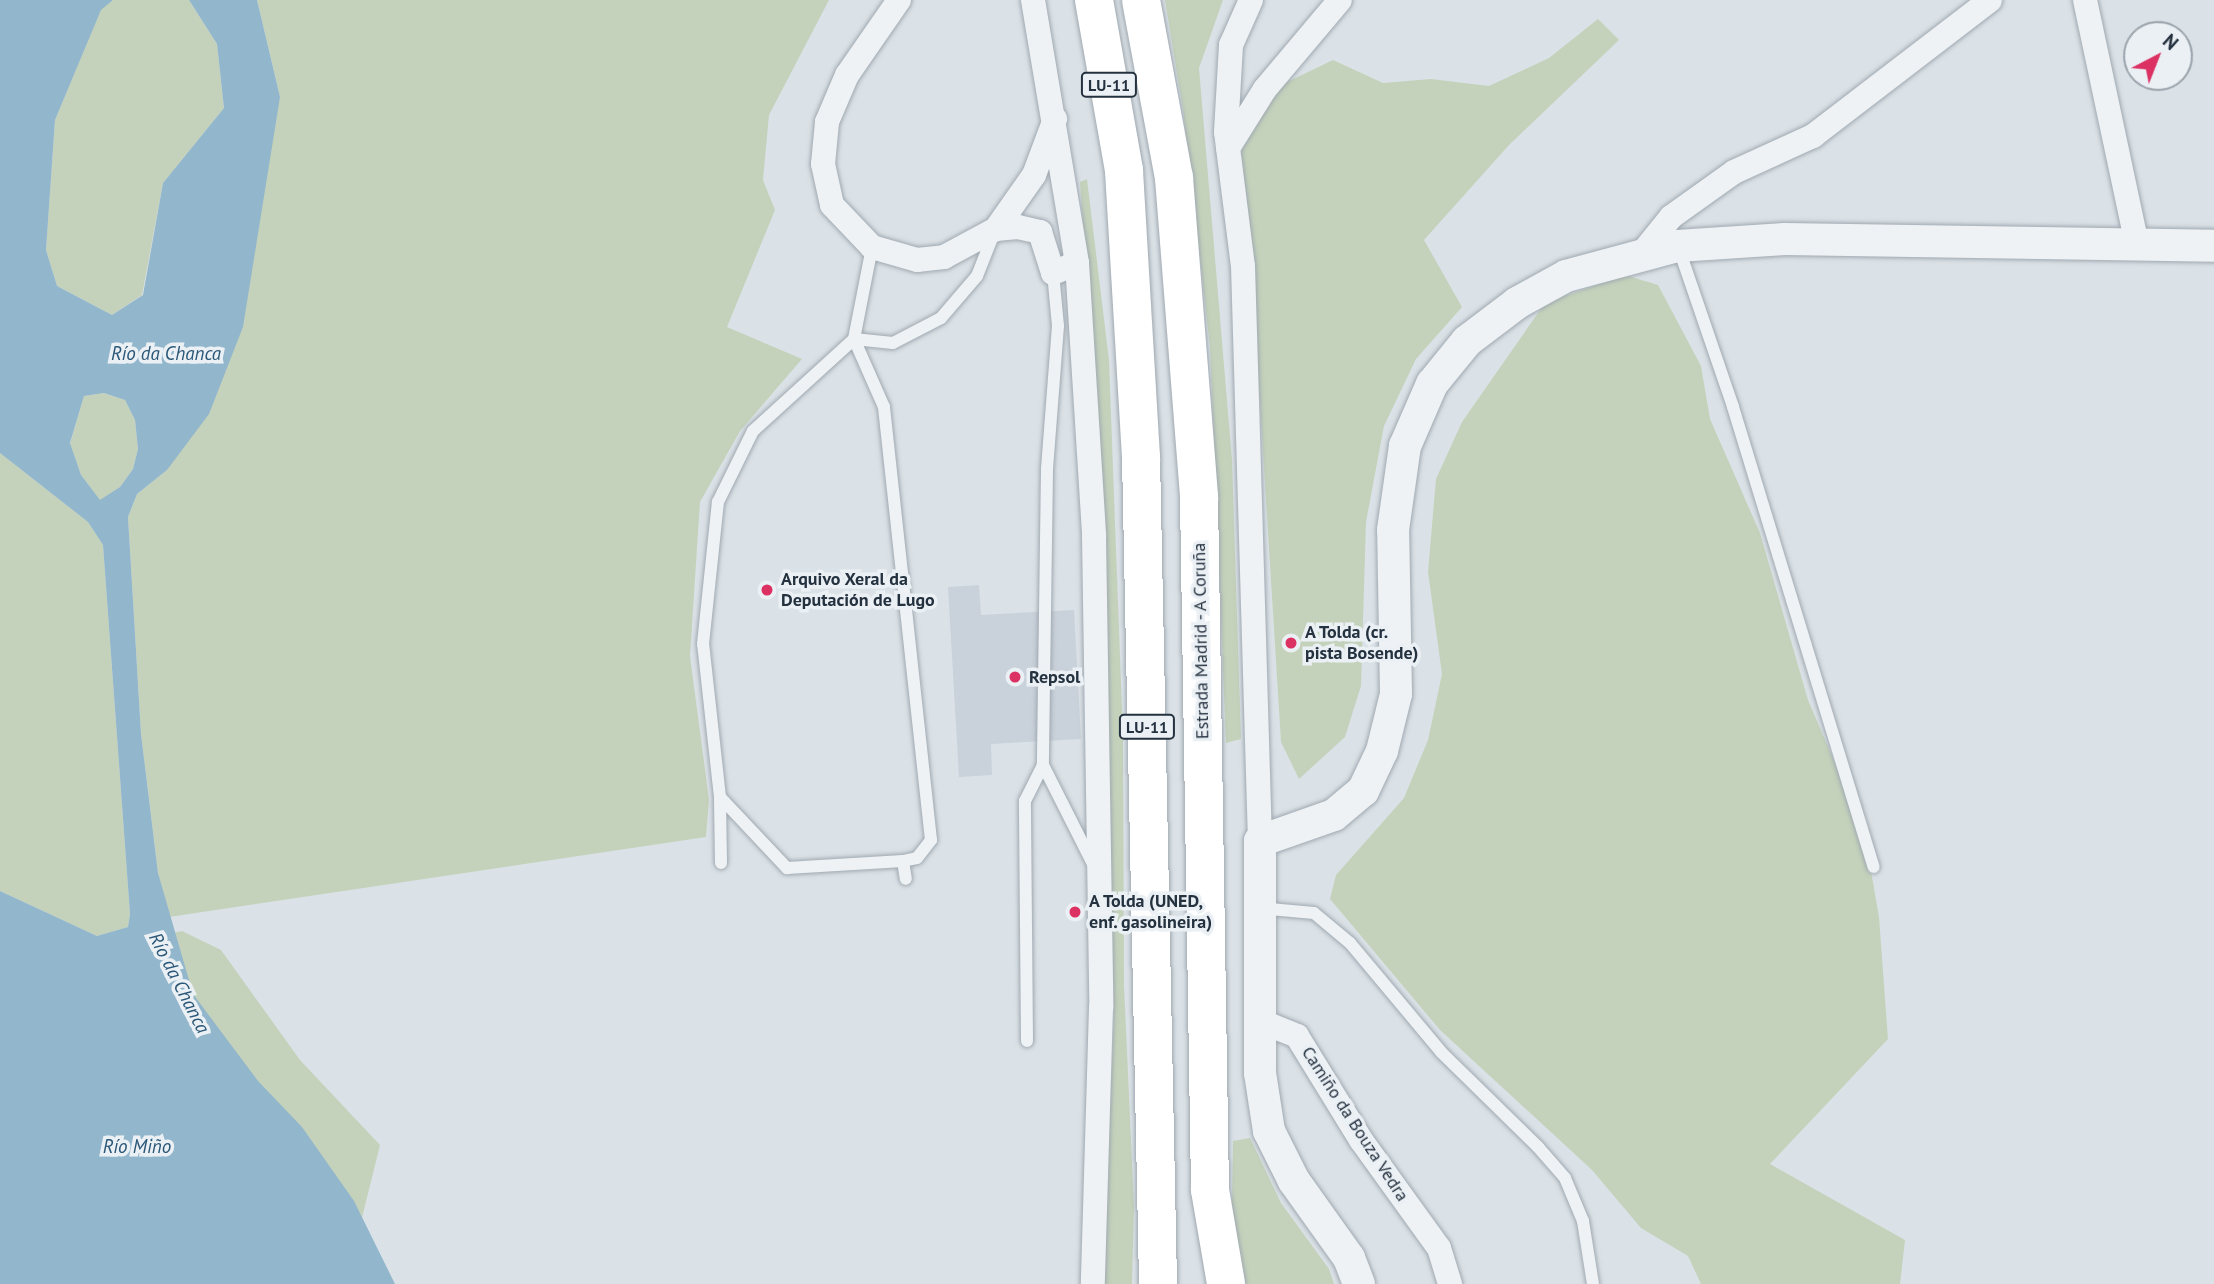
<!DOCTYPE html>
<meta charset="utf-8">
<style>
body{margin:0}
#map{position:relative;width:2214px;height:1284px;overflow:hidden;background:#dbe2e7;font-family:"PT Sans",sans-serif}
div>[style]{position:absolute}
.built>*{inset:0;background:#c9d1da}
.green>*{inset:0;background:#c4d2bb}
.water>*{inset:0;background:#92b6cc}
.roads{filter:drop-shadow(0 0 2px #a0a9b1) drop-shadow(0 0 2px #a0a9b1)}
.service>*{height:12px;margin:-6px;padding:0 6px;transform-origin:6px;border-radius:6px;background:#eef2f5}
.minor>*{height:24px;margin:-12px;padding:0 12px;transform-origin:12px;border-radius:12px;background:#eef2f5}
.tertiary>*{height:32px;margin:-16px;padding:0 16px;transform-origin:16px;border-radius:16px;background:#eef2f5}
.trunk>*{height:38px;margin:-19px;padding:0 19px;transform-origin:19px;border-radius:19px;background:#fff}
.dots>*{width:19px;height:19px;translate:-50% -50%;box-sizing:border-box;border:4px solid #ebf0f5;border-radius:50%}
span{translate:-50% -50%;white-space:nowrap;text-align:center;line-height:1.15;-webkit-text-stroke:7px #ebf0f5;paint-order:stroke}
.shield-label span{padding:2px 5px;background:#ebf0f5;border:2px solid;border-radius:5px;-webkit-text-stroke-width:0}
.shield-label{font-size:16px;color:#24313f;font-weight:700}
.poi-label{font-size:18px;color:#24313f;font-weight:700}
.left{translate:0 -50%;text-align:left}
.street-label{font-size:18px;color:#24313f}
.water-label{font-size:19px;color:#2a5777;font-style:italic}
.north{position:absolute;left:2123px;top:21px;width:70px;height:70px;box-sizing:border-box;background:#ebf0f5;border:2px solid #9ba4ac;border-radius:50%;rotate:42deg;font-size:19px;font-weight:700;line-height:28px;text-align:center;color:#24313f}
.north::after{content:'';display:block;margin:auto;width:24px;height:32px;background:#db3163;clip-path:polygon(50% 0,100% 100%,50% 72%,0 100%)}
</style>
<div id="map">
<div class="built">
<div style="clip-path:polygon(979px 585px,981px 615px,1074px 610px,1081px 739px,991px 744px,992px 775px,959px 777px,948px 587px)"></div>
</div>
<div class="green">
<div style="clip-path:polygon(113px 0,189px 0,217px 44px,224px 108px,163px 183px,142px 295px,112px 315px,57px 286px,46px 250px,55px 120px,101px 9px)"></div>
<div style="clip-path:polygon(257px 0,829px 0,769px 115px,763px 180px,775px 210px,727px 327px,802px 359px,740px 431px,700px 502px,690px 656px,709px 800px,706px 837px,169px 917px,158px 873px,141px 734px,128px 517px,137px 494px,167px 470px,280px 97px)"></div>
<div style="clip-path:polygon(1165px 0,1223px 0,1199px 68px,1232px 460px,1241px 739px,1226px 743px,1210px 346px,1183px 110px)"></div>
<div style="clip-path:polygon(1598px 19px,1619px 40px,1509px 145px,1424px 240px,1462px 307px,1416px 359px,1384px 426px,1366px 522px,1361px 686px,1345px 737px,1299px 779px,1281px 742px,1248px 208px,1236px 112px,1239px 105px,1333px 60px,1383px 83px,1431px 79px,1489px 86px,1549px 58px)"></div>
<div style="clip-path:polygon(1087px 179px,1109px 360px,1123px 737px,1124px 985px,1134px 1207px,1132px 1284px,1102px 1284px,1114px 1016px,1101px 472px,1080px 182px)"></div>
<div style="clip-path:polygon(1625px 275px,1658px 285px,1701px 366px,1710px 419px,1760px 533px,1808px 700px,1864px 831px,1879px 917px,1888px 1039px,1770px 1164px,1905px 1240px,1900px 1284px,1701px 1284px,1688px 1256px,1641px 1228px,1592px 1170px,1440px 1030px,1330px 899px,1336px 875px,1404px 798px,1428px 740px,1442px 674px,1428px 572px,1436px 479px,1462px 422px,1545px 303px)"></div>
<div style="clip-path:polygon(104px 393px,125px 400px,135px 420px,138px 449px,133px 469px,120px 487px,100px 501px,81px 475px,70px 444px,84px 396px)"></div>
<div style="clip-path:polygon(0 453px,88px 522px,103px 545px,130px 914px,128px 927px,97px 936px,0 891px)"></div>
<div style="clip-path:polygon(182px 931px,221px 950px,300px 1060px,380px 1145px,359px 1230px,144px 939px)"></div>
<div style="clip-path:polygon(1250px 1138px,1281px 1203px,1329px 1269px,1334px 1284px,1246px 1284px,1239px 1269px,1232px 1204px,1233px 1141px)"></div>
</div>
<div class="water">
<div style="clip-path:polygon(evenodd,0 0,113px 0,101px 10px,55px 120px,46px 250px,57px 286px,112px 315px,143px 295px,163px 183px,224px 108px,217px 44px,189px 0,257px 0,280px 97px,243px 327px,209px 414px,167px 470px,137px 494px,128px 517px,141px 734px,158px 873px,193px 994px,258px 1081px,302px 1127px,354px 1201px,395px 1284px,0 1284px,0 891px,97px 936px,128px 927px,130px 914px,103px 545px,88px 522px,0 453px,0 0,104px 393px,125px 400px,135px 420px,138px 449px,133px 469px,120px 487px,100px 500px,81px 475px,70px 443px,84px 396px,104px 393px)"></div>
</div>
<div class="roads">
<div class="service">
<div style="left:1678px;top:246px;width:170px;rotate:71.1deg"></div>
<div style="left:1733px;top:407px;width:481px;rotate:73deg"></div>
<div style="left:1053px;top:273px;width:53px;rotate:84.6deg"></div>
<div style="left:1058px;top:326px;width:143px;rotate:94.4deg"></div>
<div style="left:1047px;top:469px;width:296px;rotate:90.8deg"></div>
<div style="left:1043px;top:765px;width:113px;rotate:63.2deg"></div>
<div style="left:720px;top:797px;width:98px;rotate:46.7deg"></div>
<div style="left:787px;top:868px;width:116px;rotate:-3.5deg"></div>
<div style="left:903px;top:861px;width:14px;rotate:-12deg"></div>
<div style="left:917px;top:858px;width:23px;rotate:-52deg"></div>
<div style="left:931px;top:840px;width:436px;rotate:-96.2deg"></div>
<div style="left:884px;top:407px;width:74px;rotate:-113.8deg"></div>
<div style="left:854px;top:339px;width:94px;rotate:-78.9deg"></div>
<div style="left:903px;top:861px;width:18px;rotate:81deg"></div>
<div style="left:721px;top:863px;width:66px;rotate:-90.9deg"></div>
<div style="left:720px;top:797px;width:154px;rotate:-96.3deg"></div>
<div style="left:703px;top:644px;width:143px;rotate:-84deg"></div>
<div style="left:718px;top:502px;width:79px;rotate:-63.8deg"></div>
<div style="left:753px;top:431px;width:137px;rotate:-42.3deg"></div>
<div style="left:854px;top:339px;width:39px;rotate:6deg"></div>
<div style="left:893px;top:343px;width:54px;rotate:-27.5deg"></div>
<div style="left:941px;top:318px;width:55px;rotate:-49.4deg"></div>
<div style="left:977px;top:276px;width:46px;rotate:-68.4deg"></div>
<div style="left:1259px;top:908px;width:55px;rotate:5.2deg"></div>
<div style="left:1314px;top:913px;width:47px;rotate:39.8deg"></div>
<div style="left:1350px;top:943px;width:142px;rotate:50.1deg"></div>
<div style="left:1441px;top:1052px;width:136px;rotate:44.4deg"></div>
<div style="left:1538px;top:1147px;width:41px;rotate:48.9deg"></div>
<div style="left:1565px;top:1178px;width:47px;rotate:67.3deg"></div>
<div style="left:1583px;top:1221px;width:64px;rotate:81deg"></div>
<div style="left:1027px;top:1041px;width:240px;rotate:-90.5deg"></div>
<div style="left:1025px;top:801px;width:40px;rotate:-63.4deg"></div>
</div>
<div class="minor">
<div style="left:899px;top:0;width:91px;rotate:124.7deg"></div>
<div style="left:847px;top:75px;width:51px;rotate:113.1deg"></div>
<div style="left:827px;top:122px;width:42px;rotate:95.4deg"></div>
<div style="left:823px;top:164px;width:42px;rotate:77.6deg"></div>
<div style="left:832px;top:205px;width:58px;rotate:46.4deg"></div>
<div style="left:872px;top:247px;width:47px;rotate:16.1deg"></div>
<div style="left:917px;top:260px;width:27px;rotate:-6deg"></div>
<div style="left:944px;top:257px;width:59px;rotate:-28.3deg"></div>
<div style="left:996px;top:229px;width:22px;rotate:-5deg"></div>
<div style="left:1018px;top:227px;width:23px;rotate:13deg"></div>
<div style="left:1040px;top:232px;width:43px;rotate:72.4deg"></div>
<div style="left:1053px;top:273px;width:26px;rotate:-23deg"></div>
<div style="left:1033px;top:0;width:267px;rotate:80.5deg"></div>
<div style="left:1077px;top:263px;width:274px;rotate:86.4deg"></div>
<div style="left:1094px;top:536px;width:471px;rotate:89.1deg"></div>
<div style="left:1101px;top:1007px;width:277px;rotate:91.7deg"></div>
<div style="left:1251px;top:0;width:49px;rotate:114deg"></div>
<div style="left:1231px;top:45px;width:87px;rotate:93.3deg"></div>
<div style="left:1226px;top:132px;width:135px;rotate:82.8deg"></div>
<div style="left:1243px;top:266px;width:575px;rotate:88.31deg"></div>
<div style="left:2085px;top:0;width:250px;rotate:78deg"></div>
<div style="left:1228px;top:148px;width:70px;rotate:-57.9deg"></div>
<div style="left:1265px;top:89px;width:116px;rotate:-49.9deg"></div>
<div style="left:996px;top:229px;width:66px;rotate:-54.9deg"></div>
<div style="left:1034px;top:175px;width:60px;rotate:-69.4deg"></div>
<div style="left:1642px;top:253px;width:46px;rotate:-51.1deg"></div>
<div style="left:1671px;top:217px;width:77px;rotate:-35.5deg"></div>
<div style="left:1734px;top:172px;width:87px;rotate:-24.5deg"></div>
<div style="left:1813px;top:136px;width:223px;rotate:-37.5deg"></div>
<div style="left:1260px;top:1021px;width:40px;rotate:22deg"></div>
<div style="left:1297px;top:1036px;width:122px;rotate:58.4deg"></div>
<div style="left:1361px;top:1140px;width:133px;rotate:54.2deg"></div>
<div style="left:1439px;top:1248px;width:38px;rotate:73deg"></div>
</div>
<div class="tertiary">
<div style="left:1359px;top:1284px;width:28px;rotate:-111deg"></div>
<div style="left:1349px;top:1258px;width:95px;rotate:-125.5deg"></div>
<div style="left:1294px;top:1181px;width:56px;rotate:-116.6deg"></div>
<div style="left:1269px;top:1131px;width:59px;rotate:-98.8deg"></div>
<div style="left:1260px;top:1073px;width:232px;rotate:-90deg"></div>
<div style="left:1260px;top:841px;width:78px;rotate:-19.4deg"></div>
<div style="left:1334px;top:815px;width:38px;rotate:-40deg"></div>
<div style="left:1363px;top:791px;width:44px;rotate:-64.6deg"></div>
<div style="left:1382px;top:751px;width:59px;rotate:-76.2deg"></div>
<div style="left:1396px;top:694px;width:164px;rotate:-91deg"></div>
<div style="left:1393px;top:530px;width:85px;rotate:-81.9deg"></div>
<div style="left:1405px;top:446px;width:68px;rotate:-66.5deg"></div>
<div style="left:1432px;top:384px;width:55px;rotate:-50.9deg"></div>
<div style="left:1467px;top:341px;width:63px;rotate:-37.2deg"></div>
<div style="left:1517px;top:303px;width:56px;rotate:-28.9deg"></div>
<div style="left:1566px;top:276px;width:115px;rotate:-15.1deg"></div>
<div style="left:1677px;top:246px;width:108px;rotate:-3.7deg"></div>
<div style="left:1785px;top:239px;width:429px;rotate:0.9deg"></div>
</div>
<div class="trunk">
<div style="left:1094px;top:0;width:174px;rotate:80deg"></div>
<div style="left:1124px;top:171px;width:287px;rotate:86.6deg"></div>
<div style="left:1141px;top:457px;width:827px;rotate:88.82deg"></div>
<div style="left:1141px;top:0;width:181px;rotate:79.5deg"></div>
<div style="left:1174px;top:178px;width:320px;rotate:85.5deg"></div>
<div style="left:1199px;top:497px;width:693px;rotate:89.09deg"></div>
<div style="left:1210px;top:1190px;width:95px;rotate:80.3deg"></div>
</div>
</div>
<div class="dots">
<div style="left:767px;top:590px;background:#db3163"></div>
<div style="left:1291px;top:643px;background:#db3163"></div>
<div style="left:1015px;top:677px;background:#db3163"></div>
<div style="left:1075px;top:912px;background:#db3163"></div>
</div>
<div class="shield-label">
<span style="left:1109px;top:85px">LU-11</span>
<span style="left:1147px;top:727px">LU-11</span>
</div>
<div class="poi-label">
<span class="left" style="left:781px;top:590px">Arquivo Xeral da<br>Deputación de Lugo</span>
<span class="left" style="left:1305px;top:643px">A Tolda (cr.<br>pista Bosende)</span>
<span class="left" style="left:1029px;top:677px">Repsol</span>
<span class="left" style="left:1089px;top:912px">A Tolda (UNED,<br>enf. gasolineira)</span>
</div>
<div class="street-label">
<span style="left:1201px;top:641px;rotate:-91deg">Estrada Madrid - A Coruña</span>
<span style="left:1355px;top:1124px;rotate:57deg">Camiño da Bouza Vedra</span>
</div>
<div class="water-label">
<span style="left:166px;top:354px">Río da Chanca</span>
<span style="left:179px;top:983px;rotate:63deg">Río da Chanca</span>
<span style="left:137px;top:1147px">Río Miño</span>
</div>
<div class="north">N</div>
</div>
